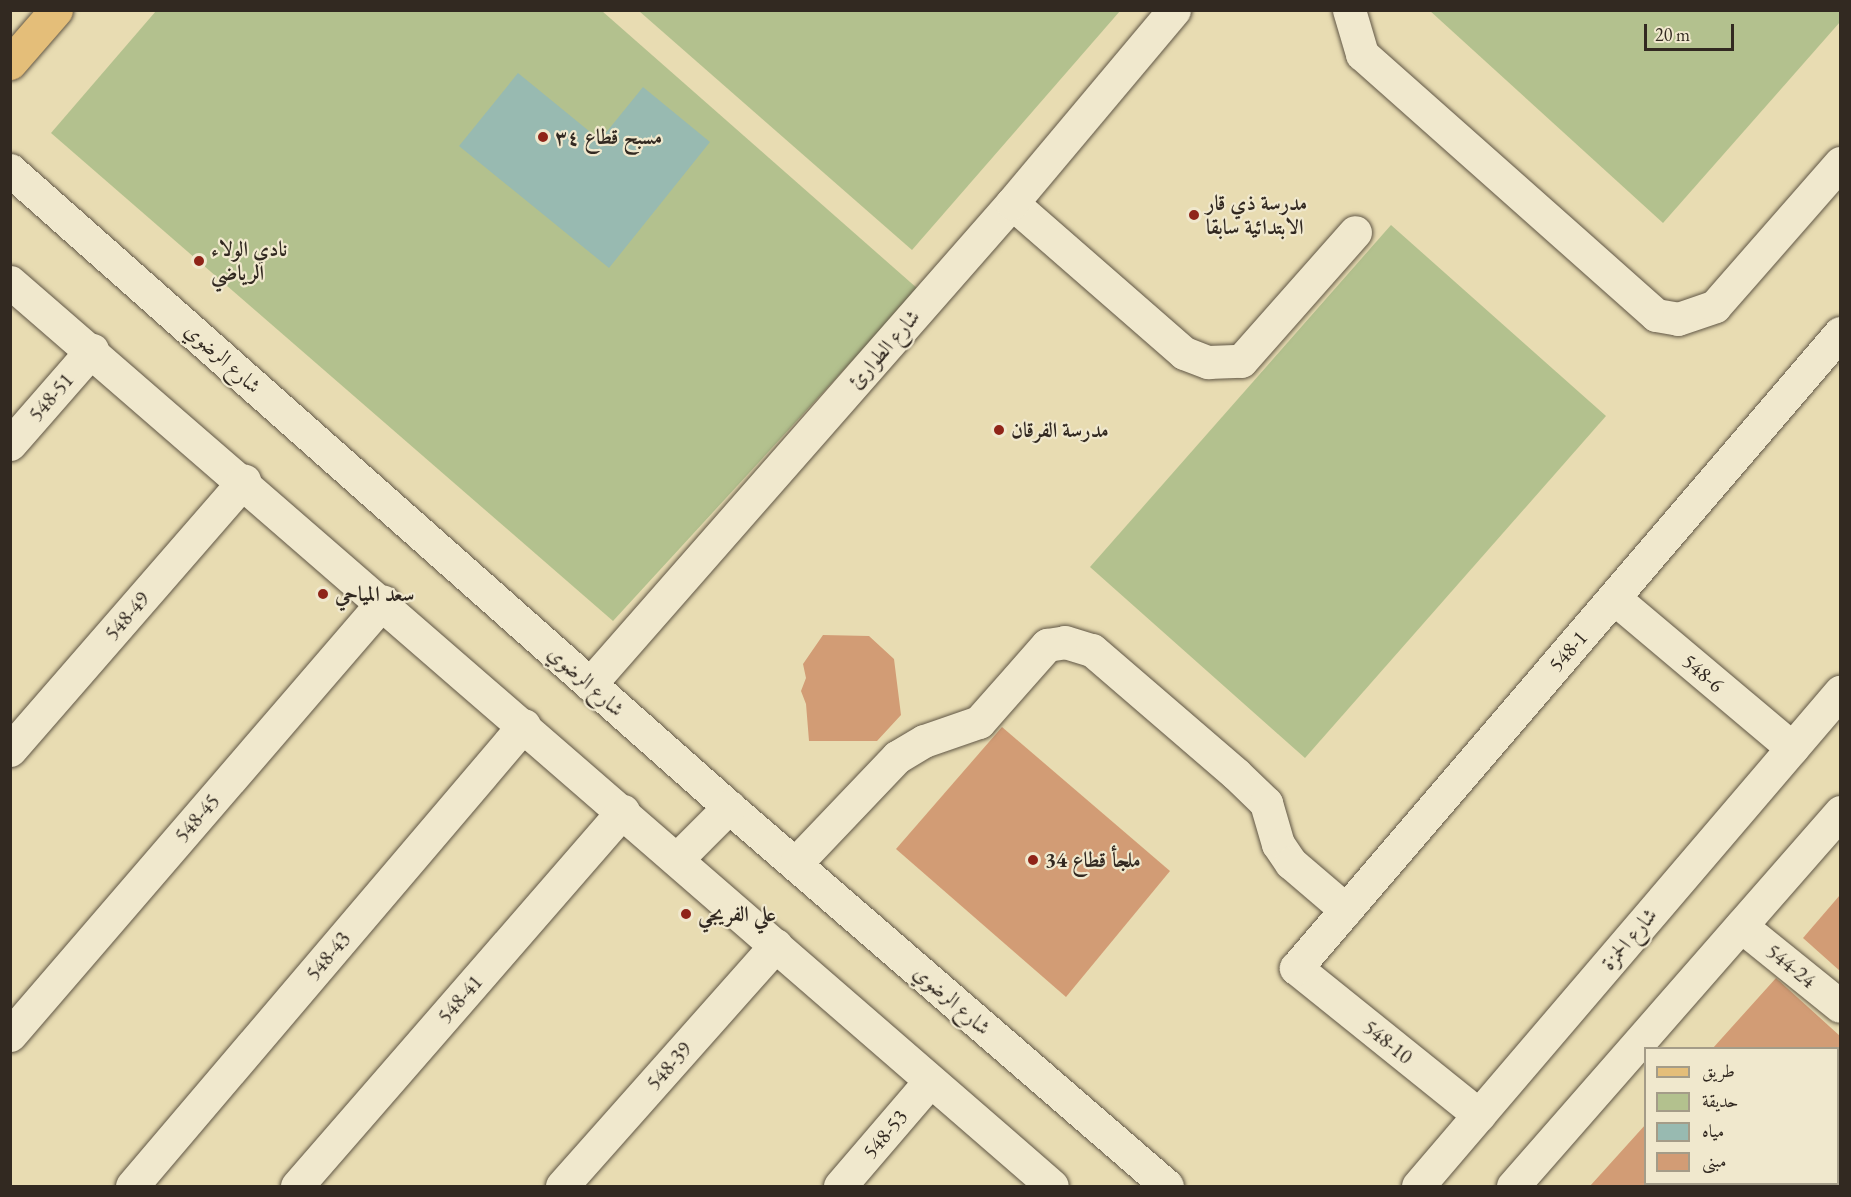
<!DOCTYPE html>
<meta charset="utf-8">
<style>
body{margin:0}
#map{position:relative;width:1851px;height:1197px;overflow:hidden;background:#e8dcb2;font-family:"EB Garamond",Amiri,serif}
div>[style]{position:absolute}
.green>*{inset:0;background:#b3c18e}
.water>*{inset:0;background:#98bab1}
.building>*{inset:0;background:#d29c75}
.roads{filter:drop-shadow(0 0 2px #605645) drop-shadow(0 0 2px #605645)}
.minor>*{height:33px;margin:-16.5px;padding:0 16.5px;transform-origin:16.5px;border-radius:16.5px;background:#f0e8cd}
.major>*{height:33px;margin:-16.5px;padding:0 16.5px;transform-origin:16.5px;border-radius:16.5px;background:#e4be79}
.dots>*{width:16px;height:16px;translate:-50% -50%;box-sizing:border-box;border:3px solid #f0e8cd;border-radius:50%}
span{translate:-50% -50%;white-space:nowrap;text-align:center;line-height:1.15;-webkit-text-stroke:4.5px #f0e8cd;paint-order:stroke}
.poi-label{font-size:21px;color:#322921;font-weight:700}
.left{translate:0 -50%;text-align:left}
.street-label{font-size:21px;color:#322921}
.frame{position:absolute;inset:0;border:12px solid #322921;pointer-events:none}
.legend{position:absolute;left:1644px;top:1047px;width:195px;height:138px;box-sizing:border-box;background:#f0e8cd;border:2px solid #a49c88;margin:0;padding:8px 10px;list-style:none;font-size:18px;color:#322921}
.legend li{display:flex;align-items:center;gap:12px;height:30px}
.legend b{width:30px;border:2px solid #a49c88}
.scale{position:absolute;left:1644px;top:24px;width:90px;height:27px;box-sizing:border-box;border:3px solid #322921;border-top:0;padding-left:8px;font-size:18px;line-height:21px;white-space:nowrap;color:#322921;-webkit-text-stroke:4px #f0e8cd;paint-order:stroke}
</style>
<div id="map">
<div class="green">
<div style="clip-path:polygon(1429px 10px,1840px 10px,1840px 22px,1663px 223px)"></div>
<div style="clip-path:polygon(156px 11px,602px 11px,918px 289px,613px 621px,51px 133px)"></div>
<div style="clip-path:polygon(639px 11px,1120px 11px,912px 250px)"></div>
<div style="clip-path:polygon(1391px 225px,1606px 416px,1305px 758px,1090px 567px)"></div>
</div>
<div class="water">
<div style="clip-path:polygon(518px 73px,600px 140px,643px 87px,710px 142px,609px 268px,459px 146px)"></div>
</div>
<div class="building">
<div style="clip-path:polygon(823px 635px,869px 636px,894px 659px,901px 715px,877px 741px,809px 741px,806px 704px,801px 691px,806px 678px,803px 664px)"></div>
<div style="clip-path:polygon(1002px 727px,1170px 871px,1066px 997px,896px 849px)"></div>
<div style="clip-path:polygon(1840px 895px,1840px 971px,1803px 938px)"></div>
<div style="clip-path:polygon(1776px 978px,1840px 1036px,1838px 1128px,1838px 1048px,1713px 1048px)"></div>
<div style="clip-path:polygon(1646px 1124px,1646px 1184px,1788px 1184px,1590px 1186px)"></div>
</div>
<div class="roads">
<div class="minor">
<div style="left:1349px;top:10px;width:46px;rotate:73.5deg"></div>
<div style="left:1362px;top:54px;width:393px;rotate:41.6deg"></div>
<div style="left:1656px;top:315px;width:22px;rotate:10deg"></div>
<div style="left:1678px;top:319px;width:39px;rotate:-19deg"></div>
<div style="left:1715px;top:306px;width:190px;rotate:-48.8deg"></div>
<div style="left:10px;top:170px;width:961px;rotate:41.54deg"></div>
<div style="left:729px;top:807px;width:579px;rotate:40.87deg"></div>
<div style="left:1012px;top:203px;width:228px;rotate:41.1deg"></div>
<div style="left:1184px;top:353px;width:26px;rotate:21deg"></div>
<div style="left:1208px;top:362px;width:33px;rotate:-2deg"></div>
<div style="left:1241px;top:361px;width:172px;rotate:-48.5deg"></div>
<div style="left:10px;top:282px;width:1379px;rotate:40.94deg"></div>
<div style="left:10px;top:444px;width:125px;rotate:-48.9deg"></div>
<div style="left:1614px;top:598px;width:233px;rotate:40.1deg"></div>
<div style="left:590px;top:684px;width:640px;rotate:-48.74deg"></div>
<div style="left:1012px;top:203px;width:252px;rotate:-50deg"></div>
<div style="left:10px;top:750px;width:357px;rotate:-49deg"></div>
<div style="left:677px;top:859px;width:74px;rotate:-45deg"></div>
<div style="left:795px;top:864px;width:148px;rotate:-46.4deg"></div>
<div style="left:897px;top:757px;width:31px;rotate:-31deg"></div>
<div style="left:924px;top:741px;width:58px;rotate:-19.1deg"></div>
<div style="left:979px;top:722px;width:103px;rotate:-48.6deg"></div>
<div style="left:1047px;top:645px;width:18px;rotate:-9deg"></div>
<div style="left:1065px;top:642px;width:28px;rotate:17deg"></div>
<div style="left:1092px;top:650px;width:190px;rotate:40.7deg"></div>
<div style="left:1236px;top:774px;width:42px;rotate:44deg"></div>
<div style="left:1266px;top:803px;width:43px;rotate:73.7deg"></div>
<div style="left:1278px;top:844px;width:23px;rotate:56deg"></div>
<div style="left:1291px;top:863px;width:72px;rotate:40.5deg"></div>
<div style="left:1741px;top:926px;width:127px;rotate:38.9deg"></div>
<div style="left:10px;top:1035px;width:572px;rotate:-49.26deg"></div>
<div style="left:1479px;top:1115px;width:235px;rotate:-141.2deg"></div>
<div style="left:1296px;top:968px;width:836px;rotate:-49.41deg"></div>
<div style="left:1838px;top:1161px;width:4px;rotate:-63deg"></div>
<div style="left:132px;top:1186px;width:605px;rotate:-49.62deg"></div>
<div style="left:297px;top:1186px;width:497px;rotate:-49deg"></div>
<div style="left:562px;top:1186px;width:322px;rotate:-48.4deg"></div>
<div style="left:840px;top:1186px;width:138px;rotate:-49.4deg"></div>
<div style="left:1418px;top:1186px;width:650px;rotate:-49.49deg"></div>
<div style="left:1513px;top:1186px;width:497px;rotate:-48.8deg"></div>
<div style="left:1815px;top:1186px;width:4px;rotate:-34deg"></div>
</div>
<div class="major">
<div style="left:10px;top:63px;width:70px;rotate:-49deg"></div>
</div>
</div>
<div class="dots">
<div style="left:543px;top:137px;background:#8f2418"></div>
<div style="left:1194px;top:215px;background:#8f2418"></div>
<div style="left:199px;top:261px;background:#8f2418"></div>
<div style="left:999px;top:430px;background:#8f2418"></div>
<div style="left:323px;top:594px;background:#8f2418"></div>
<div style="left:1033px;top:860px;background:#8f2418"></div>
<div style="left:686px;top:914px;background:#8f2418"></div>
</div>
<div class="poi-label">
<span class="left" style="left:555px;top:137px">مسبح قطاع ٣٤</span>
<span class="left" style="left:1206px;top:215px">مدرسة ذي قار<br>الابتدائية سابقا</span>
<span class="left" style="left:211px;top:261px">نادي الولاء<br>الرياضي</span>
<span class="left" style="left:1011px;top:430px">مدرسة الفرقان</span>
<span class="left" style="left:335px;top:594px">سعد المياحي</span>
<span class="left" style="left:1045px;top:860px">ملجأ قطاع 34</span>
<span class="left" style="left:698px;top:914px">علي الفريجي</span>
</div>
<div class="street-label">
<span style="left:884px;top:349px;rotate:-49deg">شارع الطوارئ</span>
<span style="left:223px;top:358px;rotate:42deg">شارع الرضوي</span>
<span style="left:51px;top:397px;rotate:-49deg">548-51</span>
<span style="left:127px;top:616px;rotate:-49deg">548-49</span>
<span style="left:1568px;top:651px;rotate:-49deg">548-1</span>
<span style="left:1703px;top:673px;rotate:40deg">548-6</span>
<span style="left:586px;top:681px;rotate:42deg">شارع الرضوي</span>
<span style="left:197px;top:818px;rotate:-49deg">548-45</span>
<span style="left:1629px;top:939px;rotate:-50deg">شارع الحمزة</span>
<span style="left:328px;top:956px;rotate:-50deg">548-43</span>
<span style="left:1791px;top:966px;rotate:39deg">544-24</span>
<span style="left:460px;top:999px;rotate:-49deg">548-41</span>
<span style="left:952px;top:1000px;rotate:41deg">شارع الرضوي</span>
<span style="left:1388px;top:1042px;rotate:39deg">548-10</span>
<span style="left:669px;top:1066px;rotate:-48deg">548-39</span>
<span style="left:885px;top:1134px;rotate:-50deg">548-53</span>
</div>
<div class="frame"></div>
<ul class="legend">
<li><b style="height:8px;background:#e4be79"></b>طريق</li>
<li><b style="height:16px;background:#b3c18e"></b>حديقة</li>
<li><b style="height:16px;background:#98bab1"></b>مياه</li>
<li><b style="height:16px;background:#d29c75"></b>مبنى</li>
</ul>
<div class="scale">20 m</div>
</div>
